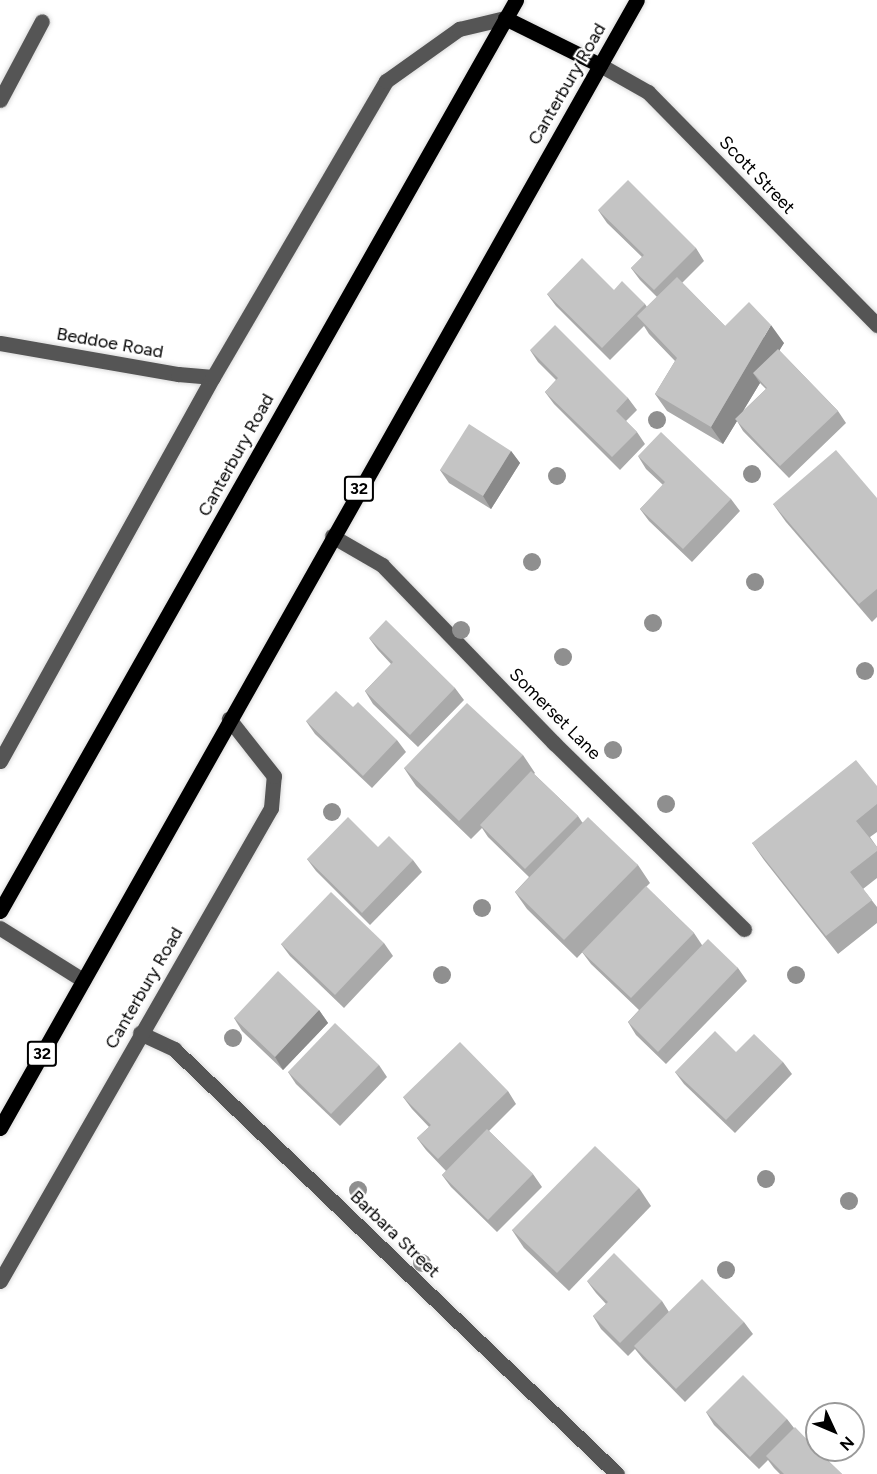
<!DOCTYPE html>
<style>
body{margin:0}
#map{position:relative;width:877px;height:1474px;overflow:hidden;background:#fff;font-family:Figtree,sans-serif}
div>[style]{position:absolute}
.roads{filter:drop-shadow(0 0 2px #dbdbdb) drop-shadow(0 0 2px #dbdbdb)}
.minor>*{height:15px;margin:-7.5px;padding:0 7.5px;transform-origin:7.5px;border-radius:7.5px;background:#555}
.major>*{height:15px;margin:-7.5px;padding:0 7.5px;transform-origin:7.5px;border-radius:7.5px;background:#000}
.trees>*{width:18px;height:18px;margin:-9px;border-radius:50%;background:#8f8f8f}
.wall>*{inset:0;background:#a9a9a9}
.shaded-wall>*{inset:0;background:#898989}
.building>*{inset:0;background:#c4c4c4}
span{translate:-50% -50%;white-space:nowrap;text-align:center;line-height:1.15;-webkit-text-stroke:4.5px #fff;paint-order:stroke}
.shield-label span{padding:2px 4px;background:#fff;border:2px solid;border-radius:4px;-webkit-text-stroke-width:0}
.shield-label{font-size:16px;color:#000;font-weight:700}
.street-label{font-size:18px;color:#000}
.north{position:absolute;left:805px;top:1402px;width:60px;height:60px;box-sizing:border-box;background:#fff;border:2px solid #999;border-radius:50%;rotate:134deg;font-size:16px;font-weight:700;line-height:24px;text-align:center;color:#000}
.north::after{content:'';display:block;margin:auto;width:21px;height:27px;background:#000;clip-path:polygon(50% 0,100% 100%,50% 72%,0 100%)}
</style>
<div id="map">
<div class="roads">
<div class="minor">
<div style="left:600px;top:65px;width:55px;rotate:29.4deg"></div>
<div style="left:648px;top:92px;width:327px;rotate:45.5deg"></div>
<div style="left:0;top:100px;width:89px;rotate:-62deg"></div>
<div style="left:0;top:343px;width:181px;rotate:9.9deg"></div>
<div style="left:178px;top:374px;width:35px;rotate:5deg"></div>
<div style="left:332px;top:536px;width:58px;rotate:30.1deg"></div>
<div style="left:382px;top:565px;width:248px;rotate:46deg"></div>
<div style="left:554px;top:743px;width:266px;rotate:44.4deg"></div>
<div style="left:0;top:761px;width:439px;rotate:-61deg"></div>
<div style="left:213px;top:377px;width:343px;rotate:-59.7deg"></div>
<div style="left:386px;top:81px;width:90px;rotate:-35.5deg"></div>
<div style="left:459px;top:29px;width:47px;rotate:-13.4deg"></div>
<div style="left:0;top:928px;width:98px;rotate:32.1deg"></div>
<div style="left:140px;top:1033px;width:38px;rotate:25deg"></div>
<div style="left:174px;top:1049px;width:614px;rotate:43.81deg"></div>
<div style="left:0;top:1281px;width:545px;rotate:-60.19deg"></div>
<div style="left:271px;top:808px;width:32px;rotate:-85deg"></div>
<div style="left:274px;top:776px;width:73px;rotate:-128.3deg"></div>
</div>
<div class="major">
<div style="left:505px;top:18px;width:106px;rotate:26.3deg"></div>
<div style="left:0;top:911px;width:1047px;rotate:-60.47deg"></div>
<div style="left:0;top:1128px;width:1295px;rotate:-60.55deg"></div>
</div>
</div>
<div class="trees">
<div style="left:657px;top:420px"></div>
<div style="left:752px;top:474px"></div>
<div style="left:557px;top:476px"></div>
<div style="left:532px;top:562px"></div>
<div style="left:755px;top:582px"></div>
<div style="left:653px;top:623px"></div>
<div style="left:461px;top:630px"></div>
<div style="left:563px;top:657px"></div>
<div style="left:865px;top:671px"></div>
<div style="left:613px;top:750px"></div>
<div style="left:666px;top:804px"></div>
<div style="left:332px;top:812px"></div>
<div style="left:482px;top:908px"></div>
<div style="left:442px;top:975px"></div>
<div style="left:796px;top:975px"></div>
<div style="left:233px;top:1038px"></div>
<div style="left:766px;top:1179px"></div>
<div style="left:358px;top:1190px"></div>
<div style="left:849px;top:1201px"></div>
<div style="left:422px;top:1263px"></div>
<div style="left:726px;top:1270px"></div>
</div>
<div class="wall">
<div style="clip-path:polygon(evenodd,598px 210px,696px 248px,704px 261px,682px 283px,725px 326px,784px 343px,779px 350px,838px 411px,846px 423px,789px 478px,743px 431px,737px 421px,723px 444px,667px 411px,655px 394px,675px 361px,649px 334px,644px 326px,610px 360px,556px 306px,547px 294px,614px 290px,645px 304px,647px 307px,657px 297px,640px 280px,631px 268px,642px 257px,607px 223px,598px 210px,760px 383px,766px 389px,743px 411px,760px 383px)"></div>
<div style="clip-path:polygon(530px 350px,628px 398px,637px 410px,626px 421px,637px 432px,645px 444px,620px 470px,554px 404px,545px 392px,556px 380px,538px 362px)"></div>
<div style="clip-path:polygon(511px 451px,520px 463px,491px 509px,449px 483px,440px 470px)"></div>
<div style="clip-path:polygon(638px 456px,731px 499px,740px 511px,692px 562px,649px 521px,640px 509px,663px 485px,646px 469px)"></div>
<div style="clip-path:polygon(877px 498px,877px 617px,872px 622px,786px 522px,773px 504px)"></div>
<div style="clip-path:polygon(369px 638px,455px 688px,464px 700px,418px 747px,373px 704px,365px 691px,391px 664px,378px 650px)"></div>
<div style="clip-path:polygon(306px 721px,397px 740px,406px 752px,372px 788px,315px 734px)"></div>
<div style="clip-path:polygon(523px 755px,535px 773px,534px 774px,578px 816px,582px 822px,638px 865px,650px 883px,646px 887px,694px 933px,702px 945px,738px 968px,747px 981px,666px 1064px,636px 1035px,628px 1022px,639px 1010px,591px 964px,582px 952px,590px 944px,577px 958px,527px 909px,515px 892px,529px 877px,488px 837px,482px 828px,471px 839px,416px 786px,404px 768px)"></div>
<div style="clip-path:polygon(877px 786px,877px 832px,870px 837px,877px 847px,877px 878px,863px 889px,877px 907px,877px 923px,838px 954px,764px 860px,752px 843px)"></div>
<div style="clip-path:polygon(378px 847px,413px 860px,422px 872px,370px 925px,316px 871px,307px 859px)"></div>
<div style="clip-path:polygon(384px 943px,393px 956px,344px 1008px,290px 956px,281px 944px)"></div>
<div style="clip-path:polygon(319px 1010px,328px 1023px,283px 1070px,242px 1031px,234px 1018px)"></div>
<div style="clip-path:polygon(736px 1052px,783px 1062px,792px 1074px,735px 1133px,684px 1084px,675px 1072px)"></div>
<div style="clip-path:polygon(379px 1065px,387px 1077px,340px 1126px,296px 1084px,288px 1072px)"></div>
<div style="clip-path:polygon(508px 1091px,516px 1104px,489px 1131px,533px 1174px,542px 1187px,497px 1232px,451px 1187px,442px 1175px,446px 1171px,426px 1150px,417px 1138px,429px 1127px,412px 1109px,403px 1097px)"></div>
<div style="clip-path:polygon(639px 1188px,651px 1206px,569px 1291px,524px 1248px,512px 1230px)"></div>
<div style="clip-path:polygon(587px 1281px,662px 1301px,669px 1312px,744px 1322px,753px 1334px,685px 1402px,643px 1359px,635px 1349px,628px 1356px,601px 1329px,593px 1316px,606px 1304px,596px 1293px)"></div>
<div style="clip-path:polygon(706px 1412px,787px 1419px,794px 1428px,842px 1474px,780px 1474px,774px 1468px,768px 1460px,759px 1469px,714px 1425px)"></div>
</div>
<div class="shaded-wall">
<div style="clip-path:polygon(771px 325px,784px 343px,761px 381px,753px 373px,760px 383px,737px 421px,735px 419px,737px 421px,723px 444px,711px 427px)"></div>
<div style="clip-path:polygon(511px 451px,520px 463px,491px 509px,483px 496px)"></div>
<div style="clip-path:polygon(319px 1010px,328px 1023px,283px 1070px,275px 1057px)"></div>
</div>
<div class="building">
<div style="clip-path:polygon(628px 180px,696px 248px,654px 290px,631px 268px,644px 255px,598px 210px)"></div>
<div style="clip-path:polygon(582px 258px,614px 290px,622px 281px,645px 304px,602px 348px,547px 294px)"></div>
<div style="clip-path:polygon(677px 277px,725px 326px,749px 302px,771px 325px,711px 427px,655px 394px,677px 358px,637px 316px)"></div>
<div style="clip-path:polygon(555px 325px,628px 398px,616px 411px,637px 432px,612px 457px,545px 392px,558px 378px,530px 350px)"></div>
<div style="clip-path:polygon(778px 349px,838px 411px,780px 466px,735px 419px,767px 388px,753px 373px)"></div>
<div style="clip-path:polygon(469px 424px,511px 451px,483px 496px,440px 470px)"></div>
<div style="clip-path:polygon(661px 432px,731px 499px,683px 549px,640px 509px,665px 482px,638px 456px)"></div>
<div style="clip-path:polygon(836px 450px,877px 498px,877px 589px,859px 604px,773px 504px)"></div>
<div style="clip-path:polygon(386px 620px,455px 688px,410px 735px,365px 691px,393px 662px,369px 638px)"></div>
<div style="clip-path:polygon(336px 691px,353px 707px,358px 702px,397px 740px,363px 776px,306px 721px)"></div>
<div style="clip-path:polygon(467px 703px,523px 755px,459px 821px,404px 768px)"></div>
<div style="clip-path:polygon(856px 760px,877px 786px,877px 804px,856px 821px,877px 847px,877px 851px,850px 872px,872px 900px,826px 936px,752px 843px)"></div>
<div style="clip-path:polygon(531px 771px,578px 816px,525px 869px,480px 825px)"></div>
<div style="clip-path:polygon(348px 817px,378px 847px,389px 836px,413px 860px,362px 913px,307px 859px)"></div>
<div style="clip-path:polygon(588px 817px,638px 865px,564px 940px,515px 892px)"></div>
<div style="clip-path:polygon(646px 886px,694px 933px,631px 998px,582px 952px)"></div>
<div style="clip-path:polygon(331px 892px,384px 943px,335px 995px,281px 944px)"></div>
<div style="clip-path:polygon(708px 939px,738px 968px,658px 1052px,628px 1022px)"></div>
<div style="clip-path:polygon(278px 971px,319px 1010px,275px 1057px,234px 1018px)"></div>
<div style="clip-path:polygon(335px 1023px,379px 1065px,331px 1114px,288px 1072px)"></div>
<div style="clip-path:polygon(715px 1031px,736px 1052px,754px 1034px,783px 1062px,726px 1120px,675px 1072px)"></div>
<div style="clip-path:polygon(460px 1042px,508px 1091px,438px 1159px,417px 1138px,431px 1125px,403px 1097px)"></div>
<div style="clip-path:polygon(487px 1129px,533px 1174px,488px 1220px,442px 1175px)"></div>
<div style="clip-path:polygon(595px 1146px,639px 1188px,557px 1273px,512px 1230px)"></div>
<div style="clip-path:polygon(614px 1253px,662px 1301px,620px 1343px,593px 1316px,608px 1302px,587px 1281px)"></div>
<div style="clip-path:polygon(702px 1279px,744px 1322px,676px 1389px,634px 1346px)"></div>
<div style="clip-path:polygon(743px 1375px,787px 1419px,750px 1457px,706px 1412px)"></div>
<div style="clip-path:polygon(795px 1427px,817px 1450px,842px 1474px,784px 1474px,766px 1456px)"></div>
</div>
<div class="shield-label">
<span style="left:359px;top:489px">32</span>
<span style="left:42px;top:1054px">32</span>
</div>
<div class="street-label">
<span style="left:567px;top:84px;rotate:-60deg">Canterbury Road</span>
<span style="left:757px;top:175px;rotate:46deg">Scott Street</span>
<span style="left:110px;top:343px;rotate:10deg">Beddoe Road</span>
<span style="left:236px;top:455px;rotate:-61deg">Canterbury Road</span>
<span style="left:555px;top:714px;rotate:45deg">Somerset Lane</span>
<span style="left:144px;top:988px;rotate:-60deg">Canterbury Road</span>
<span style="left:395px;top:1234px;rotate:44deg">Barbara Street</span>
</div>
<div class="north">N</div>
</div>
